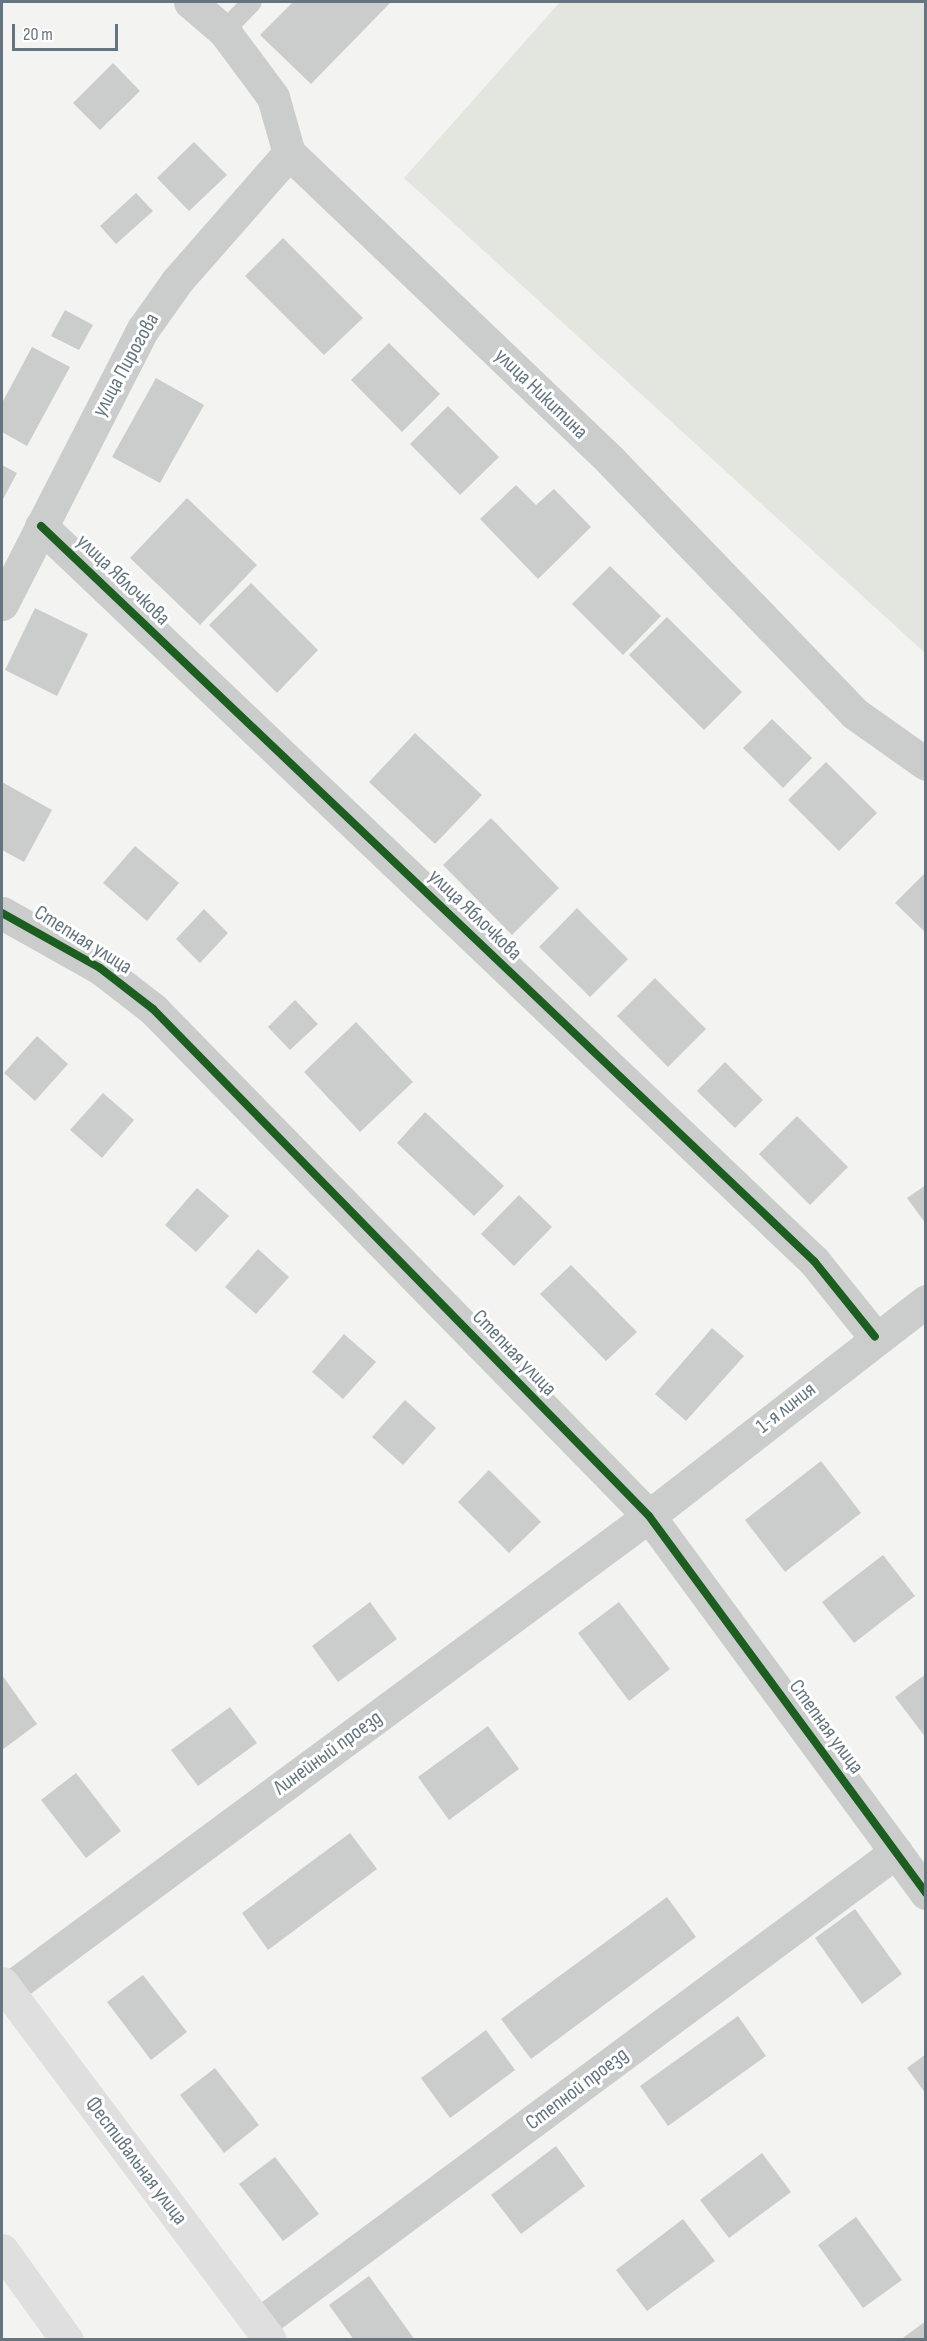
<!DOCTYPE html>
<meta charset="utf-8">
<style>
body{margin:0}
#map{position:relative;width:927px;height:2341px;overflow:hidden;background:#f3f3f1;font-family:"Sofia Sans Condensed",sans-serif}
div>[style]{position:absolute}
.green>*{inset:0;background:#e2e6df}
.building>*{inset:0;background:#cbcccc}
.service>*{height:20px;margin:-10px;padding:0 10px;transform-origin:10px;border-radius:10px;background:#cbcccc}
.minor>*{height:33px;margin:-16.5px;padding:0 16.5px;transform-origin:16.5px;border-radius:16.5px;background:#cbcccc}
.primary>*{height:33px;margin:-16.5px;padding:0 16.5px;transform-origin:16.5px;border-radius:16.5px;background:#dfdfe0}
.cycleway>*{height:8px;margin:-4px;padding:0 4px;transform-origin:4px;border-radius:4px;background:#1b5e20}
span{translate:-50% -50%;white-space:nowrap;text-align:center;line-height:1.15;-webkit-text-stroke:6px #fff;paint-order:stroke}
.street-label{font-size:21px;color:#647580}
.frame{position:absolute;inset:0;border:3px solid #647580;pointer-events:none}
.scale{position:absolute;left:12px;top:24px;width:106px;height:27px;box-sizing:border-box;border:3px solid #647580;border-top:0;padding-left:8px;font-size:18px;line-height:21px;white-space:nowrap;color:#647580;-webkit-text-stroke:4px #fff;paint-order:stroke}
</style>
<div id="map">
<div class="green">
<div style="clip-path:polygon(560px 2px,925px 2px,925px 653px,404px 178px)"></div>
</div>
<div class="building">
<div style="clip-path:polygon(293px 2px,391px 2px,311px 84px,260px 35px)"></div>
<div style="clip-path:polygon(113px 63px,140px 91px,100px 130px,73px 103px)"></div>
<div style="clip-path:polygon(194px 142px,227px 175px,189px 211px,157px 178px)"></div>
<div style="clip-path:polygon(136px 193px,153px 211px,116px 244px,100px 226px)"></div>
<div style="clip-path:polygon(283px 238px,363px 318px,324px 355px,245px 276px)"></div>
<div style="clip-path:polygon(65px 310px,93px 325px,79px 350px,51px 336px)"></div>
<div style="clip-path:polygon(389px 343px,440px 394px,402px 432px,351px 380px)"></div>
<div style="clip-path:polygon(32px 347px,70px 367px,27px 446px,2px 432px,2px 403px)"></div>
<div style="clip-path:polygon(156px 378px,204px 405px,160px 483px,112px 457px)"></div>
<div style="clip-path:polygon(448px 406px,499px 457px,460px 495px,410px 444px)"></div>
<div style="clip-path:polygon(2px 465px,17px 473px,2px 501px)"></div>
<div style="clip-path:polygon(516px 485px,536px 505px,554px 489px,591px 527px,538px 579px,480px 519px)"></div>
<div style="clip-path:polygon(187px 498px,257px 565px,200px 625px,130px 558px)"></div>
<div style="clip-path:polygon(610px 566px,661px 616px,623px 655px,572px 604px)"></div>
<div style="clip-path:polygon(251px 583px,318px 650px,277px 693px,209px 625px)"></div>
<div style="clip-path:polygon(35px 608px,88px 634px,57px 696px,5px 670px)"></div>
<div style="clip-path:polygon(667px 617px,742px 692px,704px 730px,629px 655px)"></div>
<div style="clip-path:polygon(772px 719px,812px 758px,783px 788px,743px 748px)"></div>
<div style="clip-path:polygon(415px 733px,482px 795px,435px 844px,369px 782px)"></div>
<div style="clip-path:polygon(826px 762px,877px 813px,839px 851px,788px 800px)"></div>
<div style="clip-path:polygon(2px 782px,52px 810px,24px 862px,2px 850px)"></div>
<div style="clip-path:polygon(491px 818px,559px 888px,512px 935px,443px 865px)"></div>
<div style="clip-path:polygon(135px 846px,179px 883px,147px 921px,103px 883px)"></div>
<div style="clip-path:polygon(926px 872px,926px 933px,895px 903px)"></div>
<div style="clip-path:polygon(577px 908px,628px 959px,590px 997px,539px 947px)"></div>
<div style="clip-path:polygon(204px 909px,228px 933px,200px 963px,176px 939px)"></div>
<div style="clip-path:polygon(655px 978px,706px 1029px,668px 1067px,617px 1016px)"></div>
<div style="clip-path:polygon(295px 1000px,318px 1024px,290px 1050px,268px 1027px)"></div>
<div style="clip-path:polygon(356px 1022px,413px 1082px,360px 1132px,304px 1072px)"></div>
<div style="clip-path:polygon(37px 1036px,68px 1064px,35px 1101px,4px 1073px)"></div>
<div style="clip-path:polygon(725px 1062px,763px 1100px,735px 1128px,697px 1091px)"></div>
<div style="clip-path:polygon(103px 1093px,134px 1120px,102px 1158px,70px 1130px)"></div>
<div style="clip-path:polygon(425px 1112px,504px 1186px,474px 1216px,397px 1143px)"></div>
<div style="clip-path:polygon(797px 1116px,848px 1167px,810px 1205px,759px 1154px)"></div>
<div style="clip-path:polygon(926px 1185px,926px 1224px,907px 1198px)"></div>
<div style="clip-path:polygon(197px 1188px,229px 1216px,196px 1252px,165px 1225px)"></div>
<div style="clip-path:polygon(519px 1195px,552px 1227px,514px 1266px,481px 1234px)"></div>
<div style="clip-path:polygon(258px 1249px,289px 1277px,256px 1314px,225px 1287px)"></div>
<div style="clip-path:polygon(571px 1265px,637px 1332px,606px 1361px,540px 1294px)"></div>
<div style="clip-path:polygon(712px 1328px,744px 1356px,686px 1421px,655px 1394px)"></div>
<div style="clip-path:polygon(344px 1334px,376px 1362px,343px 1399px,312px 1372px)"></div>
<div style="clip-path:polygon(405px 1400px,436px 1428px,403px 1465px,372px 1437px)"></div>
<div style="clip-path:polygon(821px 1461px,861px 1513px,785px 1572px,745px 1520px)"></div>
<div style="clip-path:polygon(489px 1470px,541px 1522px,509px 1553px,458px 1502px)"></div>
<div style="clip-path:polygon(883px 1555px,915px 1596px,854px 1643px,822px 1602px)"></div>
<div style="clip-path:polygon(370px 1602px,397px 1639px,338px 1682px,312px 1646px)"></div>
<div style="clip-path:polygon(619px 1602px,670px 1669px,629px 1701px,578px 1633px)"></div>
<div style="clip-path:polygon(926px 1674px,926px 1738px,895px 1697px)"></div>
<div style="clip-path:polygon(2px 1675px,37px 1724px,2px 1750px)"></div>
<div style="clip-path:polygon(230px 1707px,257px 1743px,198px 1786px,171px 1750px)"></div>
<div style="clip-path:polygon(488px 1726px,519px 1769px,449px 1820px,418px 1777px)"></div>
<div style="clip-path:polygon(76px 1773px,121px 1831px,86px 1858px,41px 1800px)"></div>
<div style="clip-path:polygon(350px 1833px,377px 1869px,268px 1950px,242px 1913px)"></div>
<div style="clip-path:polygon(667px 1897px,696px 1937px,531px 2059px,501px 2019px)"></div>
<div style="clip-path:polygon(855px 1909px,902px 1974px,862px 2004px,815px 1938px)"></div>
<div style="clip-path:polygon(143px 1975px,187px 2032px,151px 2060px,107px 2002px)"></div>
<div style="clip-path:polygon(738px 2016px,766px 2056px,668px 2126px,640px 2086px)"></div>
<div style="clip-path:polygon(486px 2030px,515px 2070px,450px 2118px,421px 2078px)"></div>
<div style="clip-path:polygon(926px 2054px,926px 2094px,907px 2068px)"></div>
<div style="clip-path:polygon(215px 2068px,259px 2125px,224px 2153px,180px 2095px)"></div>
<div style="clip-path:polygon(556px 2146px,585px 2186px,521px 2234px,491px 2195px)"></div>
<div style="clip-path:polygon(762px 2153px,791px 2192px,729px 2238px,700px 2200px)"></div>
<div style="clip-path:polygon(275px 2157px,319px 2214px,283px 2241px,239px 2184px)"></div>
<div style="clip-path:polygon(856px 2217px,902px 2280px,863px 2308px,818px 2245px)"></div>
<div style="clip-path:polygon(683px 2219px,715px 2261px,647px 2311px,616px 2270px)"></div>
<div style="clip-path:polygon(369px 2276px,415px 2340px,354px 2340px,329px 2305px)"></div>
<div style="clip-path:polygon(926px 2321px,926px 2340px,900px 2340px)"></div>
</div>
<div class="service">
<div style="left:224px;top:31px;width:40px;rotate:-46deg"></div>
</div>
<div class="minor">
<div style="left:190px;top:2px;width:45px;rotate:40.5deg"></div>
<div style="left:224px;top:31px;width:82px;rotate:53.4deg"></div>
<div style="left:273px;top:97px;width:58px;rotate:74.1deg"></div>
<div style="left:289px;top:153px;width:446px;rotate:43.7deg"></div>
<div style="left:611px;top:461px;width:350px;rotate:46deg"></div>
<div style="left:854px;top:713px;width:88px;rotate:35.3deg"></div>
<div style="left:41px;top:526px;width:1067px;rotate:43.56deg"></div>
<div style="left:814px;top:1261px;width:97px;rotate:51.2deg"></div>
<div style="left:2px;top:604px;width:309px;rotate:-62.9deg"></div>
<div style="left:143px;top:329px;width:59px;rotate:-54.7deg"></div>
<div style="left:177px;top:281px;width:170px;rotate:-48.8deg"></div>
<div style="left:2px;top:913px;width:112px;rotate:29.3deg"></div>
<div style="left:100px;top:968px;width:67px;rotate:37.7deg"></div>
<div style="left:153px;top:1009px;width:709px;rotate:45.63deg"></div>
<div style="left:649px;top:1516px;width:468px;rotate:53.7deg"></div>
<div style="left:7px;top:1990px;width:798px;rotate:-36.44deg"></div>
<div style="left:649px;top:1516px;width:351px;rotate:-37.8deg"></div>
<div style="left:259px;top:2324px;width:793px;rotate:-36.54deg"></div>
</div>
<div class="primary">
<div style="left:2px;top:1983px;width:446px;rotate:53.1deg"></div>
<div style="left:2px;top:2250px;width:111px;rotate:54.2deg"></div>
</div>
<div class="cycleway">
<div style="left:41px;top:526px;width:1067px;rotate:43.56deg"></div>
<div style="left:814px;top:1261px;width:97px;rotate:51.2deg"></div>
<div style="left:2px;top:913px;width:112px;rotate:29.3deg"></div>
<div style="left:100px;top:968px;width:67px;rotate:37.7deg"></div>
<div style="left:153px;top:1009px;width:709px;rotate:45.63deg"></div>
<div style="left:649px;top:1516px;width:468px;rotate:53.7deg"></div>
</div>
<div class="street-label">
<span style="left:126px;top:365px;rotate:-61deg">улица Пирогова</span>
<span style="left:541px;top:394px;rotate:44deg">улица Никитина</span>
<span style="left:123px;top:580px;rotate:44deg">улица Яблочкова</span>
<span style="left:475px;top:915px;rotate:44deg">улица Яблочкова</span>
<span style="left:83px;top:940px;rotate:32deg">Степная улица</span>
<span style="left:514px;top:1353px;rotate:46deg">Степная улица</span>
<span style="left:786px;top:1408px;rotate:-38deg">1-я линия</span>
<span style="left:826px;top:1727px;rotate:54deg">Степная улица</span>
<span style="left:328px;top:1753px;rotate:-36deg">Линейный проезд</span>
<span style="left:577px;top:2089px;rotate:-37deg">Степной проезд</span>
<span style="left:136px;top:2161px;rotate:53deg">Фестивальная улица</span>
</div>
<div class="frame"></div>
<div class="scale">20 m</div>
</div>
